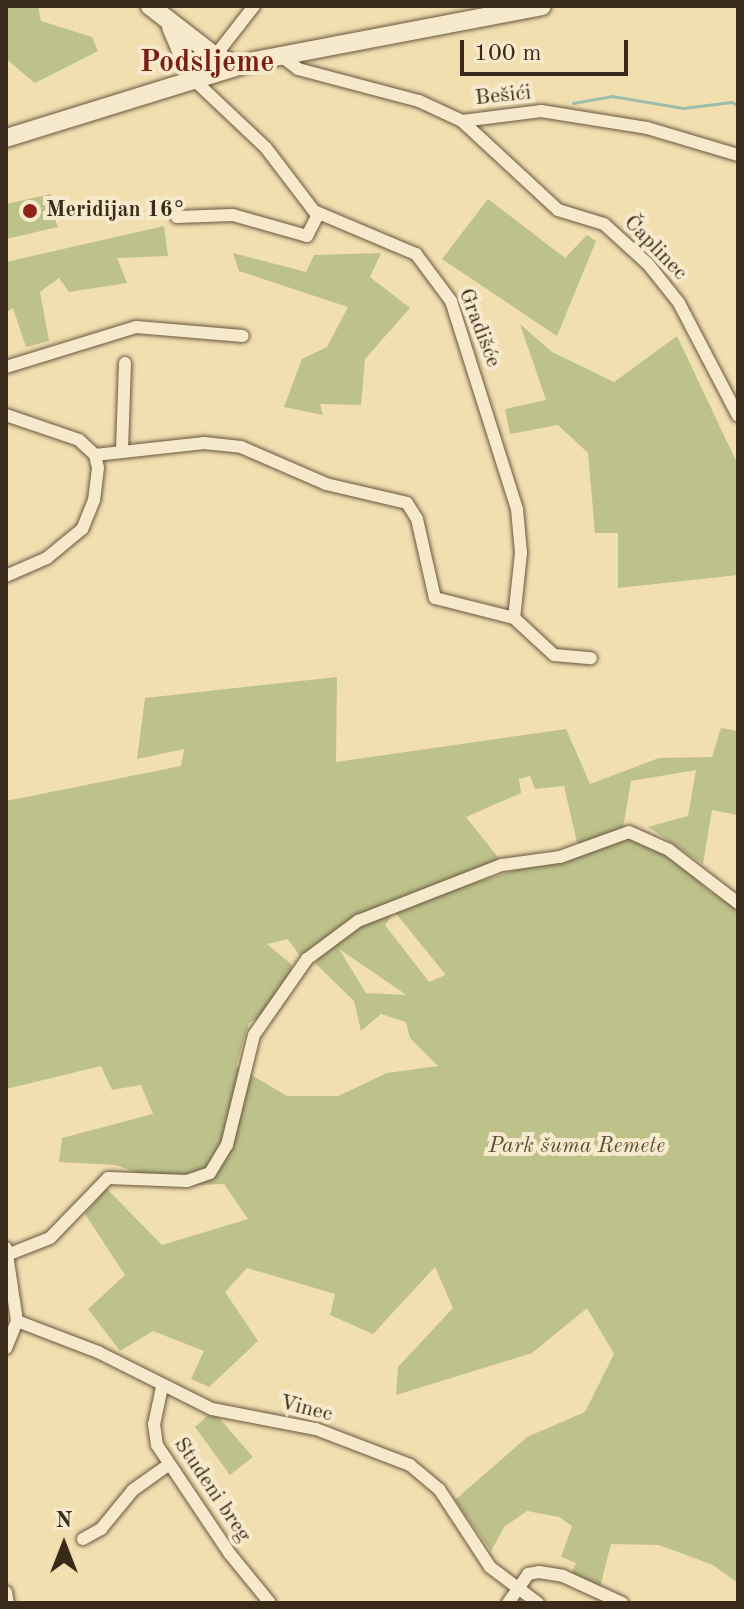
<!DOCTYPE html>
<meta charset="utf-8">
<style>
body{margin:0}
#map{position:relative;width:744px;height:1609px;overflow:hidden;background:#f2dfb0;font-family:"Old Standard TT",serif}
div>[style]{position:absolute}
.green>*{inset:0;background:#bdc18a}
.stream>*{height:3px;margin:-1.5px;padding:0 1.5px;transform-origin:1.5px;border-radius:1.5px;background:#9bbdaa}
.roads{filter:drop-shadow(0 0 2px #685740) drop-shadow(0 0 2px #685740)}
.minor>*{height:12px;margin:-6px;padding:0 6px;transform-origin:6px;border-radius:6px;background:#f7eacc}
.secondary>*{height:18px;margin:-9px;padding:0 9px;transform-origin:9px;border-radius:9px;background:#f7eacc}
.dots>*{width:22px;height:22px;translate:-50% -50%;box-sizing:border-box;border:4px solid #f7eacc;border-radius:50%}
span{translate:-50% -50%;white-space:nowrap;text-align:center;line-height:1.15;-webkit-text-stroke:8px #f7eacc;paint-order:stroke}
.street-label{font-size:22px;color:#3a2a1a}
.poi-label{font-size:22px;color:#3a2a1a;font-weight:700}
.left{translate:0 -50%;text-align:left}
.park-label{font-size:22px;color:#5b5036;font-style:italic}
.district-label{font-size:30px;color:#7a1f14;font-weight:700}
.frame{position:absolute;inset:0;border:8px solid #3a2a1a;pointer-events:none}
.north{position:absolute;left:24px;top:1505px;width:80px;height:80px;-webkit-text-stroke:6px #f7eacc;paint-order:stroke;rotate:0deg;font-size:22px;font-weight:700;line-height:32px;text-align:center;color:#3a2a1a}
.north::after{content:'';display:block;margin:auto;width:28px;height:36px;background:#3a2a1a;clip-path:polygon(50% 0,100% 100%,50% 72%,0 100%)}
.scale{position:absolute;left:460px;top:40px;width:168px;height:36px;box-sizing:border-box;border:4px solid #3a2a1a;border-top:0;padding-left:10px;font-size:24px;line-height:28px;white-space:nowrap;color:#3a2a1a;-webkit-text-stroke:6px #f7eacc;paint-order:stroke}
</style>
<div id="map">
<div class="green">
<div style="clip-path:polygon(6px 6px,38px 6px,41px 21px,92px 37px,98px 51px,35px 83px,6px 59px)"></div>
<div style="clip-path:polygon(51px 194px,58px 227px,6px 239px,6px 204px)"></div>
<div style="clip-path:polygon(488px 199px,565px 258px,587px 235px,596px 241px,557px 336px,442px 259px)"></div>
<div style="clip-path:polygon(164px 226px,168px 256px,117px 258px,127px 283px,69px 292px,59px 278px,40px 292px,49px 341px,26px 347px,13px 308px,6px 313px,6px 262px)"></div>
<div style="clip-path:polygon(233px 253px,306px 272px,314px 255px,381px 253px,370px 277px,410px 308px,365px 359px,361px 405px,320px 404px,323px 415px,284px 407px,302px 359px,327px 347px,348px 307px,239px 271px)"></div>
<div style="clip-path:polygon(520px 324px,552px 352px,614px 382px,677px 336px,738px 465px,738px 575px,618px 588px,618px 533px,595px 533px,588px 453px,558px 425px,510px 434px,505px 409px,546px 400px)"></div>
<div style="clip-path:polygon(evenodd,337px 677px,336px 762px,566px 729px,590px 784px,659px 758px,712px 757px,721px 728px,738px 731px,738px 815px,712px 810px,703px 864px,648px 827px,688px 816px,696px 770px,631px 781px,623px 828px,578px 847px,564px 786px,535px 789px,530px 776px,519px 779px,521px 793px,466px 817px,501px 861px,445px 892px,627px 835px,652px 838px,708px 890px,738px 909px,738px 1583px,713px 1565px,659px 1545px,611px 1544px,600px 1587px,571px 1574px,576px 1563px,561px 1557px,572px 1526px,559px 1517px,527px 1511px,504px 1527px,491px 1551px,455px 1500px,527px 1437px,585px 1412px,614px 1354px,587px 1308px,532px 1353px,396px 1395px,398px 1367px,453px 1308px,435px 1267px,373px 1334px,330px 1315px,335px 1294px,247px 1268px,225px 1292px,258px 1341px,209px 1387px,191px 1379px,204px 1351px,153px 1331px,120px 1351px,88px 1309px,125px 1275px,85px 1214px,106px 1188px,162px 1245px,248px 1219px,224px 1184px,174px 1186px,116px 1165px,59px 1162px,62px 1138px,153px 1114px,141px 1085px,112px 1090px,101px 1066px,6px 1089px,6px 801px,181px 766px,184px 749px,137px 759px,145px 698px,337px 677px,394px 911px,445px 974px,445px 975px,429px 982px,385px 925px,394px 911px,337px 677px,288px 939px,299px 955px,319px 949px,316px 964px,354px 1001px,361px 1031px,381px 1014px,406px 1022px,410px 1038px,438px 1066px,387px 1073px,338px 1096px,287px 1096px,236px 1066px,249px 1023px,272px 1010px,291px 975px,292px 965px,267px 944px,288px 939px,337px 677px,339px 949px,405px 994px,405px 995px,366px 993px,339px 949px)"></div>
<div style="clip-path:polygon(213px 1411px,253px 1457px,230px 1475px,195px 1427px)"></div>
</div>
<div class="stream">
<div style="left:573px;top:103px;width:40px;rotate:-10deg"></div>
<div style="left:612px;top:96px;width:72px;rotate:9.6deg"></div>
<div style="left:683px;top:108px;width:49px;rotate:-7deg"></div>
<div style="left:732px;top:102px;width:7px;rotate:34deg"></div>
</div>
<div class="roads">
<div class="minor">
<div style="left:215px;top:56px;width:63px;rotate:-52deg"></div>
<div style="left:281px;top:56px;width:21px;rotate:37deg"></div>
<div style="left:298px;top:69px;width:125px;rotate:14.8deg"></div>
<div style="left:419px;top:101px;width:47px;rotate:24.9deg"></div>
<div style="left:462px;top:121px;width:80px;rotate:-7.2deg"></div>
<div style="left:541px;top:111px;width:107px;rotate:9.1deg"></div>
<div style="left:647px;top:128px;width:95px;rotate:16.5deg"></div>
<div style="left:193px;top:79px;width:100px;rotate:43.4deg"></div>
<div style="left:266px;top:148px;width:79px;rotate:52.7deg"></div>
<div style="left:314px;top:211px;width:111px;rotate:22.9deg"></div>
<div style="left:416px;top:254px;width:59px;rotate:53.3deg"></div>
<div style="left:451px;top:301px;width:218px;rotate:72.4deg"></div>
<div style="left:517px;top:509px;width:44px;rotate:84.8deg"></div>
<div style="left:521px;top:553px;width:65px;rotate:96.1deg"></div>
<div style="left:462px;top:121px;width:131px;rotate:42.8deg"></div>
<div style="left:558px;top:210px;width:48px;rotate:16.9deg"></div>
<div style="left:604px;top:224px;width:59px;rotate:42.3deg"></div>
<div style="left:648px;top:264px;width:50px;rotate:51.5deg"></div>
<div style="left:679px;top:303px;width:127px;rotate:62.4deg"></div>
<div style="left:177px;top:217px;width:56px;rotate:-2deg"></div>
<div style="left:233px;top:215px;width:77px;rotate:15.8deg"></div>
<div style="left:307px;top:236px;width:25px;rotate:-63deg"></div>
<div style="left:6px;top:367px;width:136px;rotate:-17.1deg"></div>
<div style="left:136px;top:327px;width:107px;rotate:4.8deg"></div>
<div style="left:6px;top:415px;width:77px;rotate:18.9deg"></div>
<div style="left:79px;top:440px;width:22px;rotate:43deg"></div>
<div style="left:95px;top:455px;width:13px;rotate:77deg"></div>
<div style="left:98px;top:468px;width:32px;rotate:97deg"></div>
<div style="left:94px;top:500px;width:31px;rotate:112deg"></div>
<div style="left:82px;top:529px;width:45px;rotate:140.4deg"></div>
<div style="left:47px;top:558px;width:45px;rotate:156.3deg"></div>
<div style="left:122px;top:449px;width:86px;rotate:-88deg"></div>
<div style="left:95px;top:455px;width:110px;rotate:-6.3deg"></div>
<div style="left:204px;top:443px;width:37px;rotate:6deg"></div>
<div style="left:241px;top:447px;width:93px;rotate:23.5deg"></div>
<div style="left:326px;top:484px;width:83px;rotate:13.2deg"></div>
<div style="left:407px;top:503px;width:19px;rotate:58deg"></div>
<div style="left:417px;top:519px;width:81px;rotate:77.2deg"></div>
<div style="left:435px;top:598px;width:81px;rotate:14.2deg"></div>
<div style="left:514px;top:618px;width:54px;rotate:42.8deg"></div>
<div style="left:554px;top:655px;width:37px;rotate:5deg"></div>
<div style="left:6px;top:1248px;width:74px;rotate:81.4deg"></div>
<div style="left:17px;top:1321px;width:29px;rotate:112deg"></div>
<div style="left:7px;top:1255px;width:46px;rotate:-21.6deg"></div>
<div style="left:50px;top:1238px;width:83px;rotate:-46deg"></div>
<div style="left:108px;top:1178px;width:79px;rotate:2.2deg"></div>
<div style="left:187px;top:1181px;width:24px;rotate:-19deg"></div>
<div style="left:210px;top:1173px;width:33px;rotate:-59deg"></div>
<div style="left:227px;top:1145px;width:113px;rotate:-76.2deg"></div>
<div style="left:254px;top:1035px;width:93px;rotate:-55.1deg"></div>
<div style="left:307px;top:959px;width:64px;rotate:-36.7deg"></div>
<div style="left:358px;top:921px;width:155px;rotate:-21.3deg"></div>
<div style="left:502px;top:865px;width:59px;rotate:-7.9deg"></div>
<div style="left:560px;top:857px;width:73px;rotate:-19.9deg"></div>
<div style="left:629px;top:832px;width:44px;rotate:24.2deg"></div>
<div style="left:669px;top:850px;width:87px;rotate:37.5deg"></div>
<div style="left:17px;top:1321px;width:87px;rotate:20.9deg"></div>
<div style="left:98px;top:1352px;width:127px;rotate:26.6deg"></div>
<div style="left:212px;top:1409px;width:106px;rotate:10.9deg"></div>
<div style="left:316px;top:1429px;width:101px;rotate:21deg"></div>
<div style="left:410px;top:1465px;width:38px;rotate:40deg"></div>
<div style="left:439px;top:1489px;width:93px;rotate:56.8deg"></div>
<div style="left:490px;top:1567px;width:60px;rotate:36.9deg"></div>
<div style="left:162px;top:1387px;width:38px;rotate:102deg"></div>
<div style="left:154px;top:1424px;width:21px;rotate:82deg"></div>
<div style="left:157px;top:1445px;width:131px;rotate:56.2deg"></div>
<div style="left:230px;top:1554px;width:63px;rotate:50.8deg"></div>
<div style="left:83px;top:1539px;width:21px;rotate:-29deg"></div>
<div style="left:101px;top:1529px;width:50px;rotate:-50.6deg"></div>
<div style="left:133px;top:1490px;width:43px;rotate:-35.5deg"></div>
<div style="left:6px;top:1592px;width:11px;rotate:80deg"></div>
<div style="left:508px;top:1603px;width:35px;rotate:-55deg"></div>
<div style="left:528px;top:1574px;width:11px;rotate:-10deg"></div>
<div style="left:539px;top:1572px;width:24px;rotate:9deg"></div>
<div style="left:563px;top:1576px;width:65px;rotate:24.6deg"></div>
</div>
<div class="secondary">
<div style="left:150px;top:6px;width:82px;rotate:37.6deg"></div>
<div style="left:215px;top:56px;width:25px;rotate:23deg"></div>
<div style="left:171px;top:27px;width:56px;rotate:67.1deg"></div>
<div style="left:6px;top:138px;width:260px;rotate:-17.2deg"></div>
<div style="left:254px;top:61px;width:293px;rotate:-10.8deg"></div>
</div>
</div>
<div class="dots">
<div style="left:30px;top:211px;background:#8f2418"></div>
</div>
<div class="street-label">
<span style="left:503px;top:96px;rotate:-6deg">Bešići</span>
<span style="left:655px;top:248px;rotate:46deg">Čaplinec</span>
<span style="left:479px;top:328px;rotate:69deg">Gradišće</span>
<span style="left:306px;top:1409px;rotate:14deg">Vinec</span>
<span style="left:212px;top:1490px;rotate:56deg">Studeni breg</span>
</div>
<div class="poi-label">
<span class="left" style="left:46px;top:211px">Meridijan 16°</span>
</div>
<div class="park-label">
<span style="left:577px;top:1147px">Park šuma Remete</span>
</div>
<div class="district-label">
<span style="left:207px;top:63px">Podsljeme</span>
</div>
<div class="frame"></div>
<div class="north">N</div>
<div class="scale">100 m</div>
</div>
